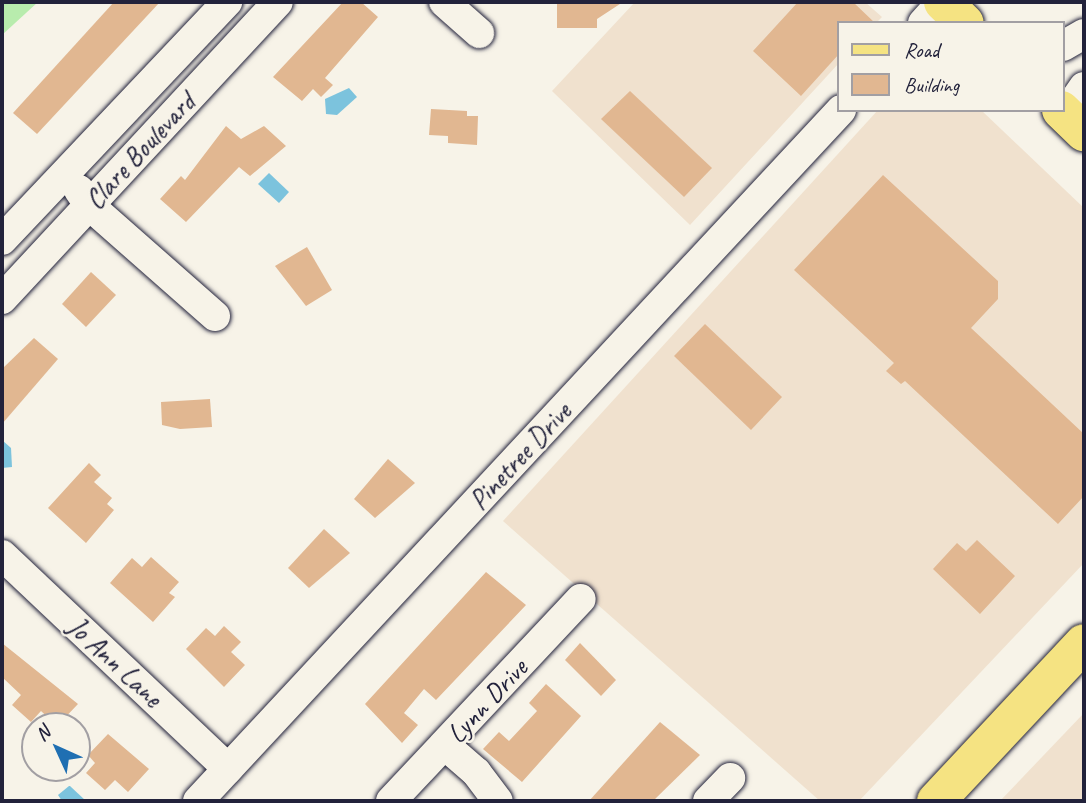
<!DOCTYPE html>
<style>
body{margin:0}
#map{position:relative;width:1086px;height:803px;overflow:hidden;background:#f7f3e8;font-family:Caveat,sans-serif}
div>[style]{position:absolute}
.built>*{inset:0;background:#f0e1ce}
.green>*{inset:0;background:#b8ecad}
.water>*{inset:0;background:#7cc3dd}
.building>*{inset:0;background:#e1b791}
.roads{filter:drop-shadow(0 0 2px #22223b) drop-shadow(0 0 2px #22223b)}
.minor>*{height:30px;margin:-15px;padding:0 15px;transform-origin:15px;border-radius:15px;background:#f7f3e8}
.major>*{height:38px;margin:-19px;padding:0 19px;transform-origin:19px;border-radius:19px;background:#f5e382}
span{translate:-50% -50%;white-space:nowrap;text-align:center;line-height:1.15;-webkit-text-stroke:5px #f7f3e8;paint-order:stroke}
.street-label{font-size:28px;color:#22223b}
.frame{position:absolute;inset:0;border:4px solid #22223b;pointer-events:none}
.legend{position:absolute;left:837px;top:21px;width:228px;height:91px;box-sizing:border-box;background:#f7f3e8;border:2px solid #a29fa3;margin:0;padding:9px 12px;list-style:none;font-size:21px;color:#22223b}
.legend li{display:flex;align-items:center;gap:14px;height:35px}
.legend b{width:35px;border:2px solid #a29fa3}
.north{position:absolute;left:21px;top:712px;width:70px;height:70px;box-sizing:border-box;background:#f7f3e8;border:2px solid #a29fa3;border-radius:50%;rotate:315deg;font-size:19px;font-weight:700;line-height:28px;text-align:center;color:#22223b}
.north::after{content:'';display:block;margin:auto;width:24px;height:32px;background:#1f6fb2;clip-path:polygon(50% 0,100% 100%,50% 72%,0 100%)}
</style>
<div id="map">
<div class="built">
<div style="clip-path:polygon(635px 2px,865px 2px,882px 17px,876px 23px,839px 23px,839px 63px,690px 225px,552px 91px)"></div>
<div style="clip-path:polygon(878px 110px,981px 110px,1084px 208px,1084px 563px,859px 801px,820px 801px,503px 521px)"></div>
<div style="clip-path:polygon(1084px 713px,1084px 801px,1000px 801px)"></div>
</div>
<div class="green">
<div style="clip-path:polygon(2px 2px,38px 2px,2px 35px)"></div>
</div>
<div class="water">
<div style="clip-path:polygon(349px 88px,357px 97px,337px 115px,326px 114px,325px 99px)"></div>
<div style="clip-path:polygon(269px 173px,289px 192px,279px 203px,258px 184px)"></div>
<div style="clip-path:polygon(2px 440px,11px 448px,12px 467px,2px 468px)"></div>
<div style="clip-path:polygon(69px 786px,70px 786px,86px 801px,62px 801px,58px 795px)"></div>
</div>
<div class="building">
<div style="clip-path:polygon(114px 2px,160px 2px,37px 134px,13px 113px)"></div>
<div style="clip-path:polygon(343px 2px,361px 2px,378px 17px,325px 78px,333px 85px,321px 97px,313px 89px,302px 101px,273px 77px)"></div>
<div style="clip-path:polygon(557px 2px,623px 2px,597px 19px,597px 28px,557px 28px)"></div>
<div style="clip-path:polygon(798px 2px,853px 2px,875px 23px,839px 23px,839px 54px,801px 96px,753px 51px)"></div>
<div style="clip-path:polygon(630px 91px,712px 168px,684px 197px,601px 119px)"></div>
<div style="clip-path:polygon(431px 109px,467px 111px,467px 116px,478px 116px,477px 145px,448px 143px,448px 136px,429px 135px)"></div>
<div style="clip-path:polygon(226px 126px,241px 139px,264px 126px,286px 146px,250px 176px,239px 167px,186px 222px,160px 199px,181px 176px,185px 180px)"></div>
<div style="clip-path:polygon(883px 175px,998px 281px,998px 299px,971px 328px,1084px 434px,1084px 496px,1058px 524px,905px 381px,901px 384px,886px 371px,894px 363px,794px 270px)"></div>
<div style="clip-path:polygon(307px 247px,332px 290px,306px 306px,275px 266px)"></div>
<div style="clip-path:polygon(91px 272px,116px 295px,86px 327px,62px 304px)"></div>
<div style="clip-path:polygon(705px 324px,782px 397px,751px 430px,674px 356px)"></div>
<div style="clip-path:polygon(34px 338px,58px 359px,2px 424px,2px 369px)"></div>
<div style="clip-path:polygon(210px 399px,212px 427px,180px 429px,162px 425px,161px 402px)"></div>
<div style="clip-path:polygon(388px 459px,415px 483px,375px 518px,354px 499px)"></div>
<div style="clip-path:polygon(89px 463px,101px 475px,94px 482px,112px 498px,107px 504px,114px 510px,86px 543px,48px 508px)"></div>
<div style="clip-path:polygon(324px 529px,350px 553px,309px 588px,288px 568px)"></div>
<div style="clip-path:polygon(977px 540px,1015px 576px,980px 614px,933px 569px,957px 543px,966px 551px)"></div>
<div style="clip-path:polygon(151px 557px,179px 582px,169px 593px,175px 597px,153px 622px,110px 583px,132px 558px,142px 567px)"></div>
<div style="clip-path:polygon(486px 572px,526px 605px,436px 700px,424px 689px,404px 713px,418px 725px,402px 743px,365px 704px)"></div>
<div style="clip-path:polygon(224px 626px,241px 642px,231px 652px,245px 665px,224px 687px,186px 649px,206px 628px,215px 636px)"></div>
<div style="clip-path:polygon(2px 643px,78px 704px,57px 726px,41px 711px,31px 722px,12px 705px,21px 695px,2px 677px)"></div>
<div style="clip-path:polygon(580px 643px,616px 680px,601px 696px,565px 660px)"></div>
<div style="clip-path:polygon(546px 684px,581px 716px,522px 782px,483px 749px,499px 732px,509px 741px,537px 711px,529px 703px)"></div>
<div style="clip-path:polygon(660px 722px,700px 755px,653px 801px,589px 801px)"></div>
<div style="clip-path:polygon(108px 734px,149px 769px,128px 792px,115px 780px,105px 790px,86px 773px,95px 763px,88px 755px)"></div>
</div>
<div class="roads">
<div class="minor">
<div style="left:444px;top:2px;width:47px;rotate:41.5deg"></div>
<div style="left:923px;top:23px;width:28px;rotate:-48deg"></div>
<div style="left:1063px;top:46px;width:24px;rotate:-30deg"></div>
<div style="left:1065px;top:114px;width:33px;rotate:-55deg"></div>
<div style="left:79px;top:190px;width:18px;rotate:56deg"></div>
<div style="left:89px;top:205px;width:168px;rotate:41.4deg"></div>
<div style="left:2px;top:240px;width:328px;rotate:-46.6deg"></div>
<div style="left:2px;top:299px;width:405px;rotate:-47.1deg"></div>
<div style="left:2px;top:555px;width:311px;rotate:43.4deg"></div>
<div style="left:446px;top:746px;width:40px;rotate:41deg"></div>
<div style="left:476px;top:772px;width:36px;rotate:53deg"></div>
<div style="left:198px;top:801px;width:944px;rotate:-47.06deg"></div>
<div style="left:391px;top:801px;width:277px;rotate:-46.8deg"></div>
<div style="left:708px;top:801px;width:32px;rotate:-46deg"></div>
</div>
<div class="major">
<div style="left:943px;top:2px;width:30px;rotate:44deg"></div>
<div style="left:1061px;top:110px;width:32px;rotate:44deg"></div>
<div style="left:936px;top:801px;width:216px;rotate:-46.9deg"></div>
</div>
</div>
<div class="street-label">
<span style="left:140px;top:151px;rotate:-47deg">Clare Boulevard</span>
<span style="left:520px;top:456px;rotate:-47deg">Pinetree Drive</span>
<span style="left:115px;top:662px;rotate:43deg">Jo Ann Lane</span>
<span style="left:487px;top:701px;rotate:-47deg">Lynn Drive</span>
</div>
<div class="frame"></div>
<ul class="legend">
<li><b style="height:9px;background:#f5e382"></b>Road</li>
<li><b style="height:19px;background:#e1b791"></b>Building</li>
</ul>
<div class="north">N</div>
</div>
